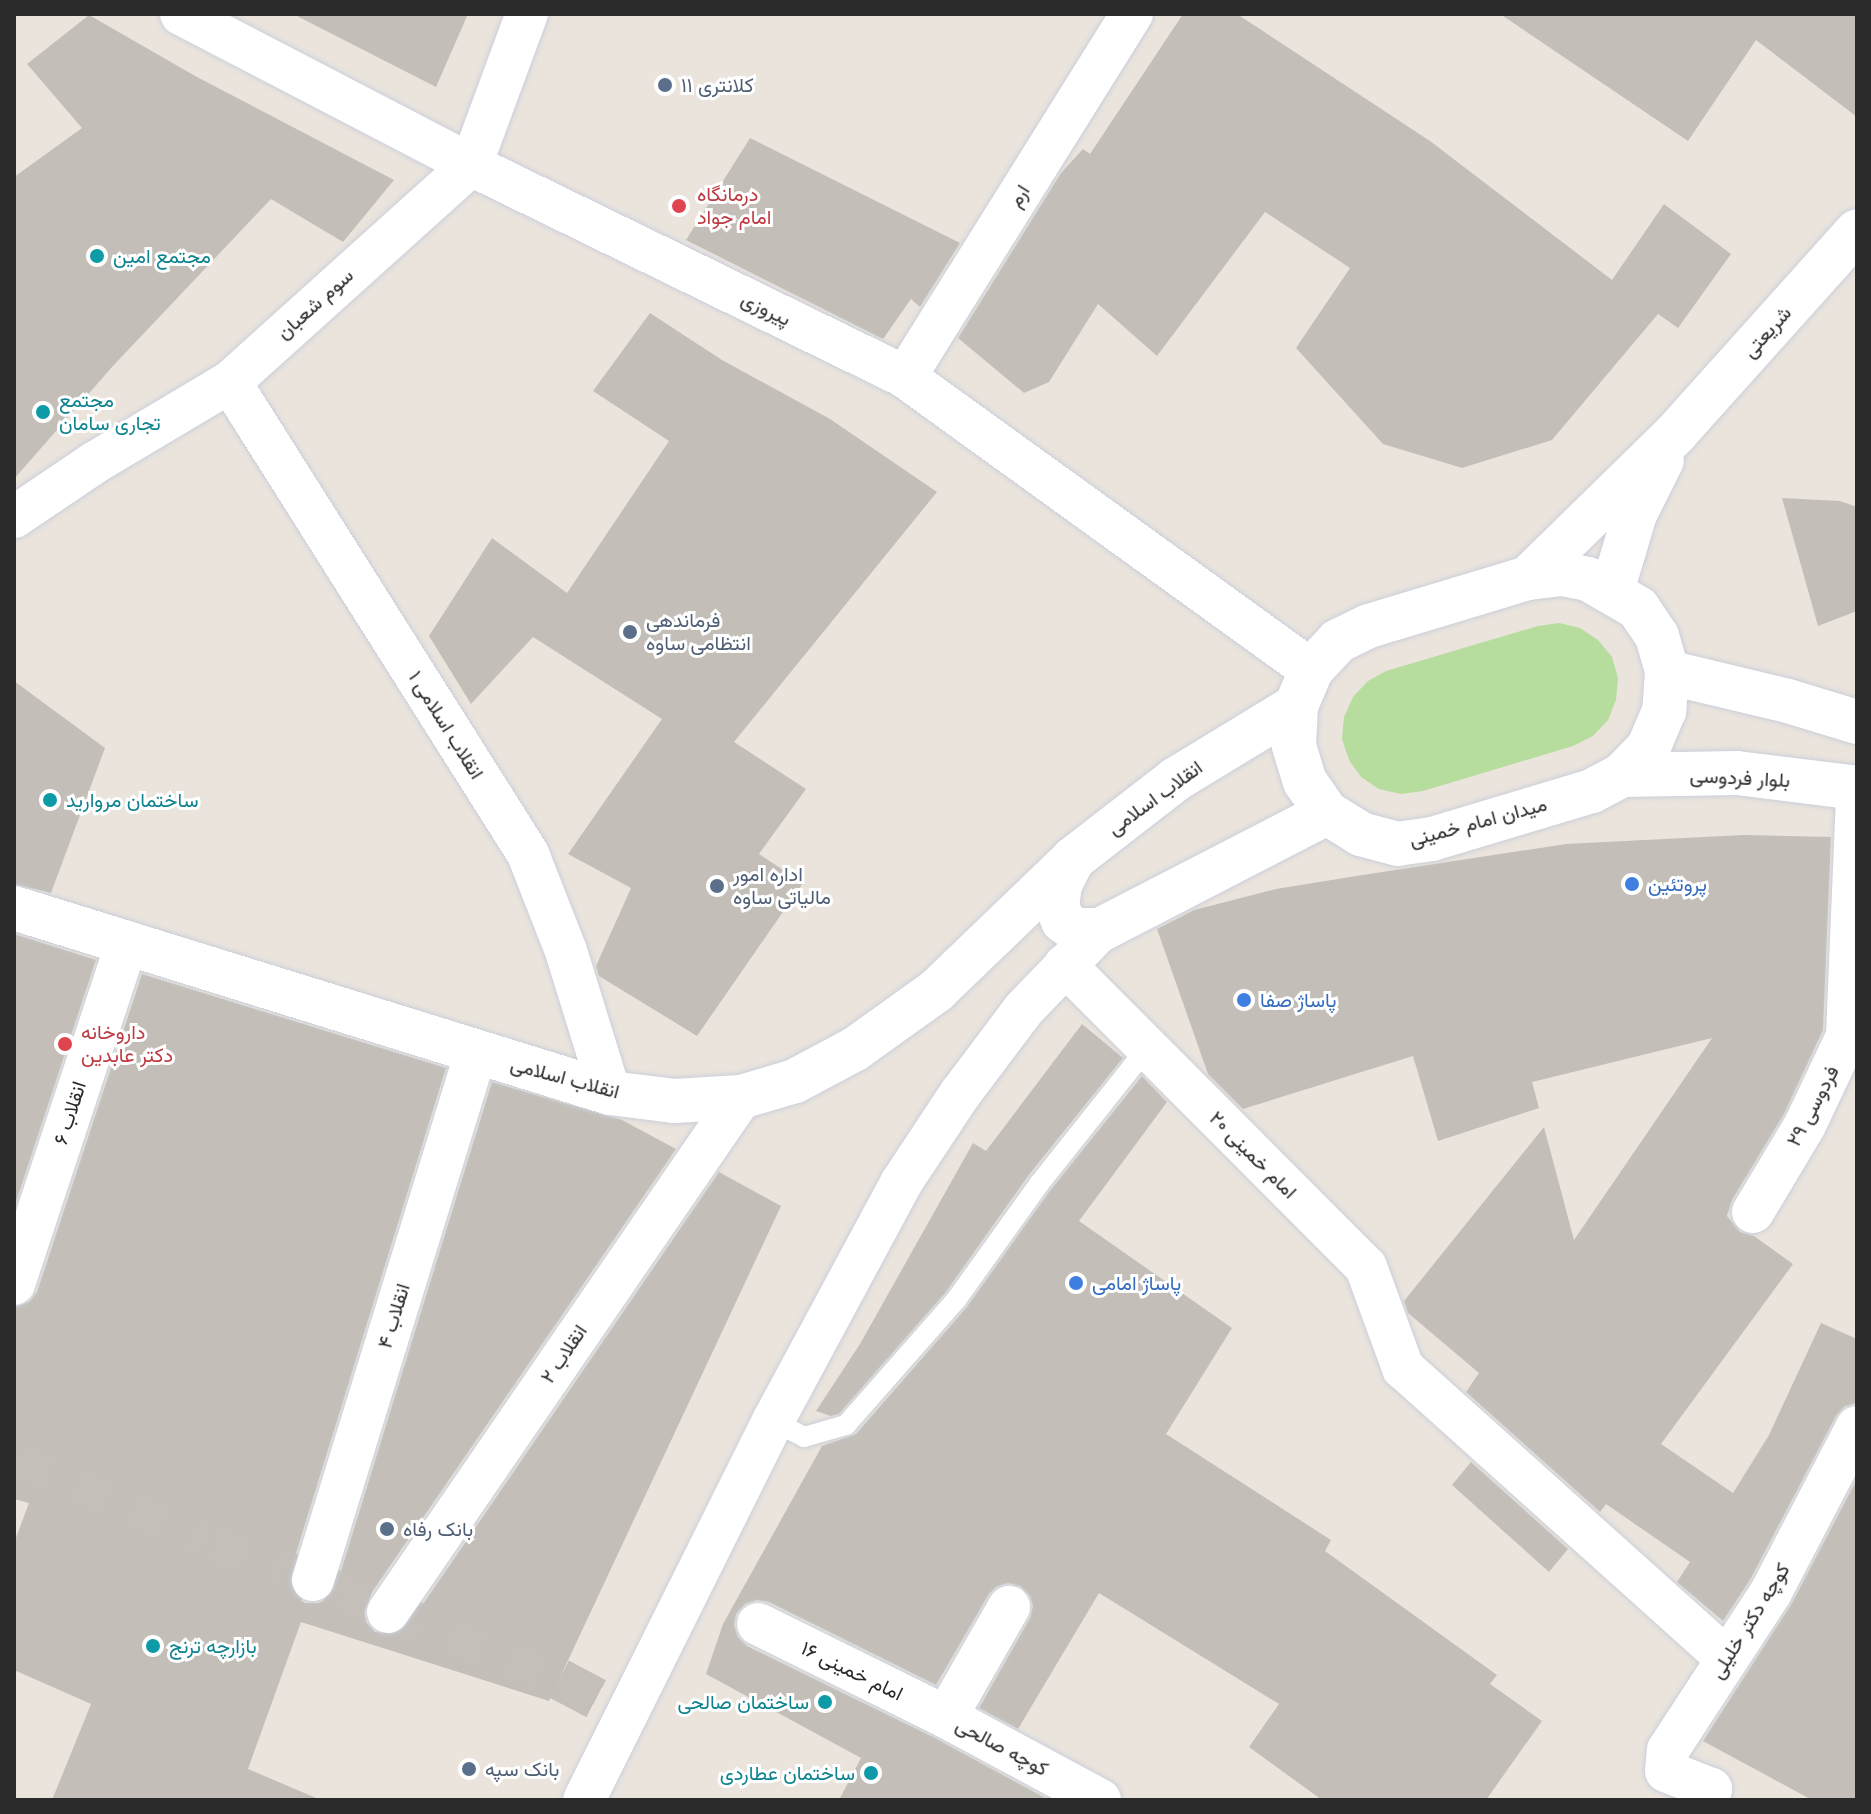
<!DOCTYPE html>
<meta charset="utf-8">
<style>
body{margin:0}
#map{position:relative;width:1871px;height:1814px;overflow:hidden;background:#eae4dd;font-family:Poppins,Vazirmatn,sans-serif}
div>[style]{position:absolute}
.green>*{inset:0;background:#b6dc9e}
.building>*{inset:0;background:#c3bfb8}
.street-tunnel>*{height:42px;margin-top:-21px;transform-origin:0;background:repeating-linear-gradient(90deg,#c4bfb9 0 42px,transparent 0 63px)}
.roads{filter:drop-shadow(0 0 2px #cbcfda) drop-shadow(0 0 2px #cbcfda)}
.lane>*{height:20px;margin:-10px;padding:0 10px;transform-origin:10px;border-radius:10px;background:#fff}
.street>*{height:42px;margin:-21px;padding:0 21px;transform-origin:21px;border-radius:21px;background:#fff}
.secondary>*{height:44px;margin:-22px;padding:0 22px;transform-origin:22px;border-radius:22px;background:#fff}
.dots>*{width:22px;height:22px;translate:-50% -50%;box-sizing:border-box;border:4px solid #fff;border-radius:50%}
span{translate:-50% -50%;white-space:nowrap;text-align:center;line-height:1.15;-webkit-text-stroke:6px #fff;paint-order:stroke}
.service-label{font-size:20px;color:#4e5e75}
.left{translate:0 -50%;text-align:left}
.health-label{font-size:20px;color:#be3a42}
.street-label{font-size:20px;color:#2a2a2a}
.culture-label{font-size:20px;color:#0d838f}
.right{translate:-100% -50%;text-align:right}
.shop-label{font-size:20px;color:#366cbe}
.frame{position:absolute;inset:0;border:16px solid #2a2a2a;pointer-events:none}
</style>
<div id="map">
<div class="green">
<div style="clip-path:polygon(1559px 623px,1580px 628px,1598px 640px,1612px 657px,1618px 678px,1616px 700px,1608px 720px,1593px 736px,1573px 746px,1423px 791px,1401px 794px,1379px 789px,1361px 777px,1349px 760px,1342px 739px,1344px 717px,1353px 697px,1368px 681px,1386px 671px,1538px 626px)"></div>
</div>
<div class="building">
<div style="clip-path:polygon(293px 14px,468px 14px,436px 87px)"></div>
<div style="clip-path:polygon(1183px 14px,1237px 14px,1430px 141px,1612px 280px,1664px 204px,1731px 254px,1678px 328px,1658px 314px,1552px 440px,1462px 468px,1383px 444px,1296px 348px,1350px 268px,1265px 212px,1157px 356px,1098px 304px,1049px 382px,1024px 393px,958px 338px,1061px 173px,1083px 149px,1090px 154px)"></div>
<div style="clip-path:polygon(1500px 14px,1857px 14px,1857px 117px,1756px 40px,1688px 141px)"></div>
<div style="clip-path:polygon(89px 15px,197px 77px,394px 180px,343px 242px,271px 199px,112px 367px,14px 479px,14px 177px,82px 128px,27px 64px)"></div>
<div style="clip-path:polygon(750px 138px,960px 243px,920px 307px,911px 299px,883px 339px,686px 240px)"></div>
<div style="clip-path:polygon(650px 313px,722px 360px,830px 419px,937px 492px,734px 742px,806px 789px,759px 854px,803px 883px,697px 1036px,599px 976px,596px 966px,631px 888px,568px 854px,662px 719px,533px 637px,471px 704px,429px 636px,492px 538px,567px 593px,669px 441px,593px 391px)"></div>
<div style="clip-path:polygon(1782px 498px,1840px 501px,1857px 507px,1857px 611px,1818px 626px)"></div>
<div style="clip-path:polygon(14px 681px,105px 748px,51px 893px,14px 884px)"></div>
<div style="clip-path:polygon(1743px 835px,1831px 837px,1823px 1030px,1784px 1114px,1732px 1200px,1727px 1216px,1740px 1232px,1754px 1236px,1793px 1264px,1661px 1444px,1733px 1493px,1769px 1435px,1821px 1323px,1857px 1339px,1857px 1403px,1845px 1406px,1836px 1416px,1750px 1580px,1723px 1621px,1677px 1582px,1690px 1562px,1606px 1504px,1600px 1512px,1466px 1392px,1479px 1373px,1408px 1313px,1404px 1301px,1544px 1127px,1574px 1240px,1712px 1038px,1532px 1082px,1539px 1108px,1438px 1141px,1413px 1056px,1243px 1109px,1208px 1074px,1157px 929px,1194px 910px,1276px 889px,1350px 877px,1566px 844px)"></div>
<div style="clip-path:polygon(14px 934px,96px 960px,14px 1208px)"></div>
<div style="clip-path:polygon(142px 974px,446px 1068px,290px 1573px,290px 1586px,295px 1596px,305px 1603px,319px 1603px,330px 1597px,336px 1587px,492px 1082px,622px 1120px,676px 1149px,368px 1598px,364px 1609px,366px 1622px,375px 1632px,398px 1634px,408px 1626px,719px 1172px,781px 1206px,549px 1701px,301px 1622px,248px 1769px,321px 1800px,52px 1800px,91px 1704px,14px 1670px,14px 1543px,29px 1503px,14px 1499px,14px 1307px,29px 1302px,37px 1292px)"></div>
<div style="clip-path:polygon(1082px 1024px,1123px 1058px,1028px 1176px,946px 1292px,839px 1414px,831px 1416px,816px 1411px,860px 1344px,973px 1143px,986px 1151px)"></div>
<div style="clip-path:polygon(1142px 1076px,1167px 1102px,1079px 1221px,1232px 1328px,1166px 1434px,1331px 1540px,1325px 1551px,1497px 1675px,1490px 1684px,1542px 1721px,1486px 1800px,1322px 1800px,1249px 1747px,1279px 1704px,1099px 1593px,1018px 1729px,979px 1708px,1030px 1618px,1033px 1606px,1030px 1596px,1020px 1586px,1008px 1583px,996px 1587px,989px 1594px,936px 1685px,769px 1602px,757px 1600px,745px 1604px,736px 1614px,734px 1625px,738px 1637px,747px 1646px,935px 1738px,1049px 1800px,839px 1800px,861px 1758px,706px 1674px,723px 1624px,822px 1446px,856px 1434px,966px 1308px,1049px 1192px)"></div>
<div style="clip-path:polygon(1471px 1462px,1568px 1549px,1549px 1572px,1452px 1485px)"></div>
<div style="clip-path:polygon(1857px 1479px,1857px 1800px,1812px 1800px,1703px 1741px,1792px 1603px)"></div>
</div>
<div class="street-tunnel">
<div style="left:14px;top:1459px;width:214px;rotate:23.1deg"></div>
<div style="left:211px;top:1543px;width:374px;rotate:21.3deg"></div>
<div style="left:559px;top:1679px;width:77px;rotate:27.9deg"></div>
</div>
<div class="roads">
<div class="lane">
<div style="left:773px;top:1421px;width:35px;rotate:27deg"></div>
<div style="left:804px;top:1437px;width:44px;rotate:-15.9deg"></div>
<div style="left:846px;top:1425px;width:167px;rotate:-48.7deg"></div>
<div style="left:956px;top:1300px;width:143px;rotate:-54.4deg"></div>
<div style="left:1039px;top:1184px;width:174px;rotate:-51.5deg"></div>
</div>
<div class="street">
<div style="left:181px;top:14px;width:327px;rotate:27.5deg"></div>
<div style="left:471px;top:165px;width:483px;rotate:26deg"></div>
<div style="left:905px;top:377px;width:501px;rotate:35.82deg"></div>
<div style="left:905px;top:377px;width:428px;rotate:-58deg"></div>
<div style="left:230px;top:382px;width:558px;rotate:57.73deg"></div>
<div style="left:528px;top:854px;width:104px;rotate:68.6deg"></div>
<div style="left:566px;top:951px;width:149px;rotate:72.8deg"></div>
<div style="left:14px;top:517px;width:97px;rotate:-34deg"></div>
<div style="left:94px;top:463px;width:158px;rotate:-30.8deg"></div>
<div style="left:230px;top:382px;width:324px;rotate:-42deg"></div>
<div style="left:471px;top:165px;width:161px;rotate:-69.7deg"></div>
<div style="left:1065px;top:965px;width:426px;rotate:45.1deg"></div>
<div style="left:1366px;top:1267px;width:108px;rotate:69.9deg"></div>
<div style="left:1403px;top:1368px;width:435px;rotate:41.9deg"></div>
<div style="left:1753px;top:1212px;width:101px;rotate:-59.1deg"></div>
<div style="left:1805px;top:1125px;width:98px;rotate:-64.7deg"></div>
<div style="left:1847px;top:1036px;width:236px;rotate:-87.6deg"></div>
<div style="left:14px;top:1284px;width:360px;rotate:-71.7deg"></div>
<div style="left:313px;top:1580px;width:553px;rotate:-72.84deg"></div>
<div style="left:388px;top:1612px;width:624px;rotate:-55.57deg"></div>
<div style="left:758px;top:1624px;width:210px;rotate:26.3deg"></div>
<div style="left:946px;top:1717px;width:175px;rotate:28.3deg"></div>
<div style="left:946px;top:1717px;width:127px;rotate:-60.2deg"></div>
<div style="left:584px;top:1800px;width:424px;rotate:-63.5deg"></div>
<div style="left:773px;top:1421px;width:270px;rotate:-61.7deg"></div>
<div style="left:901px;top:1183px;width:107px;rotate:-56.5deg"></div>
<div style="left:960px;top:1094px;width:105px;rotate:-53.1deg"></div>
<div style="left:1023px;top:1010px;width:111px;rotate:-46.1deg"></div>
<div style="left:1707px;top:1800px;width:12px;rotate:-70deg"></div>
<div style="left:1711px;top:1789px;width:48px;rotate:-158.2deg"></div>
<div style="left:1666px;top:1771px;width:21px;rotate:-85deg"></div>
<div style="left:1668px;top:1750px;width:189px;rotate:-56.9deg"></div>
<div style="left:1771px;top:1592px;width:186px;rotate:-62.5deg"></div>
</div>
<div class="secondary">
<div style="left:1528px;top:578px;width:34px;rotate:-7deg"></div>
<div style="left:1562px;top:574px;width:26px;rotate:11deg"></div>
<div style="left:1588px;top:579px;width:58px;rotate:30.1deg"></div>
<div style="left:1638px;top:608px;width:34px;rotate:56deg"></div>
<div style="left:1657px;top:636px;width:37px;rotate:74deg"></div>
<div style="left:1667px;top:672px;width:39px;rotate:94deg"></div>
<div style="left:1664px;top:711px;width:39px;rotate:113deg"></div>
<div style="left:1649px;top:747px;width:39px;rotate:134deg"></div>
<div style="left:1622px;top:775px;width:34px;rotate:152deg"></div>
<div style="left:1592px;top:791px;width:167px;rotate:163.3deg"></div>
<div style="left:1432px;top:839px;width:34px;rotate:172deg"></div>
<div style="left:1398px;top:844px;width:38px;rotate:-165deg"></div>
<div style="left:1361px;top:834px;width:40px;rotate:-148deg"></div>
<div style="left:1327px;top:813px;width:38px;rotate:-125deg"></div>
<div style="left:1305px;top:782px;width:39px;rotate:-107deg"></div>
<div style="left:1294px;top:745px;width:39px;rotate:-87deg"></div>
<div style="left:1296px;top:706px;width:39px;rotate:-67deg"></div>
<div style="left:1311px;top:670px;width:40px;rotate:-47deg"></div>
<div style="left:1338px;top:641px;width:34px;rotate:-26deg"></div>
<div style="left:1369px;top:626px;width:166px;rotate:-16.8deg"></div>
<div style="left:1528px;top:578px;width:207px;rotate:-44.4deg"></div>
<div style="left:1676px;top:433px;width:271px;rotate:-48.1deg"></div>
<div style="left:1612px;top:591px;width:80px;rotate:-73.4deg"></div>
<div style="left:1635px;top:514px;width:60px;rotate:-63.4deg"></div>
<div style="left:1667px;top:672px;width:124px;rotate:13.5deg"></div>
<div style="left:1788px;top:701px;width:72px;rotate:16.9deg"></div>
<div style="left:1622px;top:775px;width:115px;rotate:-1deg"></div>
<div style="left:1737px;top:773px;width:121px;rotate:7.1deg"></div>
<div style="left:1073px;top:859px;width:29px;rotate:117deg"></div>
<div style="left:1060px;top:885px;width:21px;rotate:98deg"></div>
<div style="left:1057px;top:906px;width:16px;rotate:68deg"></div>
<div style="left:1063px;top:921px;width:16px;rotate:35deg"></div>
<div style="left:1076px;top:930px;width:24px"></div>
<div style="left:1100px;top:930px;width:255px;rotate:-27.3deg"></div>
<div style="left:14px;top:908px;width:624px;rotate:17.24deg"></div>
<div style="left:610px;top:1093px;width:64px;rotate:7.1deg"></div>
<div style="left:674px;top:1101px;width:67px;rotate:-3.4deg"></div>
<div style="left:741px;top:1097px;width:56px;rotate:-16.5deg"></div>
<div style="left:795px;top:1081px;width:68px;rotate:-28.1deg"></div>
<div style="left:855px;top:1049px;width:100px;rotate:-35.6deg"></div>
<div style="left:936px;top:991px;width:190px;rotate:-43.9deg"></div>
<div style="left:1073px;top:859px;width:130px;rotate:-37.8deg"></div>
<div style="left:1176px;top:779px;width:140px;rotate:-31.3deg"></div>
</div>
</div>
<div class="dots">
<div style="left:665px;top:85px;background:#5c6f8a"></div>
<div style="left:679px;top:206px;background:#e0444e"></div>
<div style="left:97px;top:256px;background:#0f9aa8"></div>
<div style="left:43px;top:412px;background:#0f9aa8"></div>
<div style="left:630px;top:632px;background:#5c6f8a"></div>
<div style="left:50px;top:800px;background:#0f9aa8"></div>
<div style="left:1632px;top:884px;background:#3f7fe0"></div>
<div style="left:717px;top:886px;background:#5c6f8a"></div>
<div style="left:1244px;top:1000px;background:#3f7fe0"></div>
<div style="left:65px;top:1044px;background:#e0444e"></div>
<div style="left:1076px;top:1283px;background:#3f7fe0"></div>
<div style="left:387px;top:1529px;background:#5c6f8a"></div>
<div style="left:153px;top:1646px;background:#0f9aa8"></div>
<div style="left:825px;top:1702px;background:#0f9aa8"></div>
<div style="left:469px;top:1769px;background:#5c6f8a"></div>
<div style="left:871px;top:1773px;background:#0f9aa8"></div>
</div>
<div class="service-label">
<span class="left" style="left:681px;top:85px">کلانتری ۱۱</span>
<span class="left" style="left:646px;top:632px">فرماندهی<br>انتظامی ساوه</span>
<span class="left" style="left:733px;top:886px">اداره امور<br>مالیاتی ساوه</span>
<span class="left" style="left:403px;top:1529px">بانک رفاه</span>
<span class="left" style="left:485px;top:1769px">بانک سپه</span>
</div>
<div class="health-label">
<span class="left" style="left:697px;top:206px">درمانگاه<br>امام جواد</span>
<span class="left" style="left:81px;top:1044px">داروخانه<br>دکتر عابدین</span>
</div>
<div class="street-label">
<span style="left:1019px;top:196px;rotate:-58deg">ارم</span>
<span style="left:315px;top:304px;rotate:-42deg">سوم شعبان</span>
<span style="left:766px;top:309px;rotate:26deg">پیروزی</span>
<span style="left:1767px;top:332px;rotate:-48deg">شریعتی</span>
<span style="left:446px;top:725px;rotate:58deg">انقلاب اسلامی ۱</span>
<span style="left:1740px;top:778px;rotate:3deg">بلوار فردوسی</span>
<span style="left:1155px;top:798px;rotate:-36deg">انقلاب اسلامی</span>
<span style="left:1478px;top:822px;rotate:-15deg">میدان امام خمینی</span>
<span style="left:565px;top:1078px;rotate:15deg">انقلاب اسلامی</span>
<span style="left:1813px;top:1106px;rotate:-62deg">فردوسی ۲۹</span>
<span style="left:70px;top:1113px;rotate:-72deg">انقلاب ۶</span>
<span style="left:1253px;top:1155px;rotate:45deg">امام خمینی ۲۰</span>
<span style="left:394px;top:1316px;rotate:-73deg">انقلاب ۴</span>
<span style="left:564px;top:1354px;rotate:-56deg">انقلاب ۲</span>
<span style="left:1750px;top:1621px;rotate:-58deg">کوچه دکتر خلیلی</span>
<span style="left:852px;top:1671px;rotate:26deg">امام خمینی ۱۶</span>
<span style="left:1002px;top:1747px;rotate:28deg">کوچه صالحی</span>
</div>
<div class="culture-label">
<span class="left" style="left:113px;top:256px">مجتمع امین</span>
<span class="left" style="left:59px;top:412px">مجتمع<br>تجاری سامان</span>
<span class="left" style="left:66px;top:800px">ساختمان مروارید</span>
<span class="left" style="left:169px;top:1646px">بازارچه ترنج</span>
<span class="right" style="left:809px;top:1702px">ساختمان صالحی</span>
<span class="right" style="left:855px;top:1773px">ساختمان عطاردی</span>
</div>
<div class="shop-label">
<span class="left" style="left:1648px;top:884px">پروتئین</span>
<span class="left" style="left:1260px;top:1000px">پاساژ صفا</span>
<span class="left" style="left:1092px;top:1283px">پاساژ امامی</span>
</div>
<div class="frame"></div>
</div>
